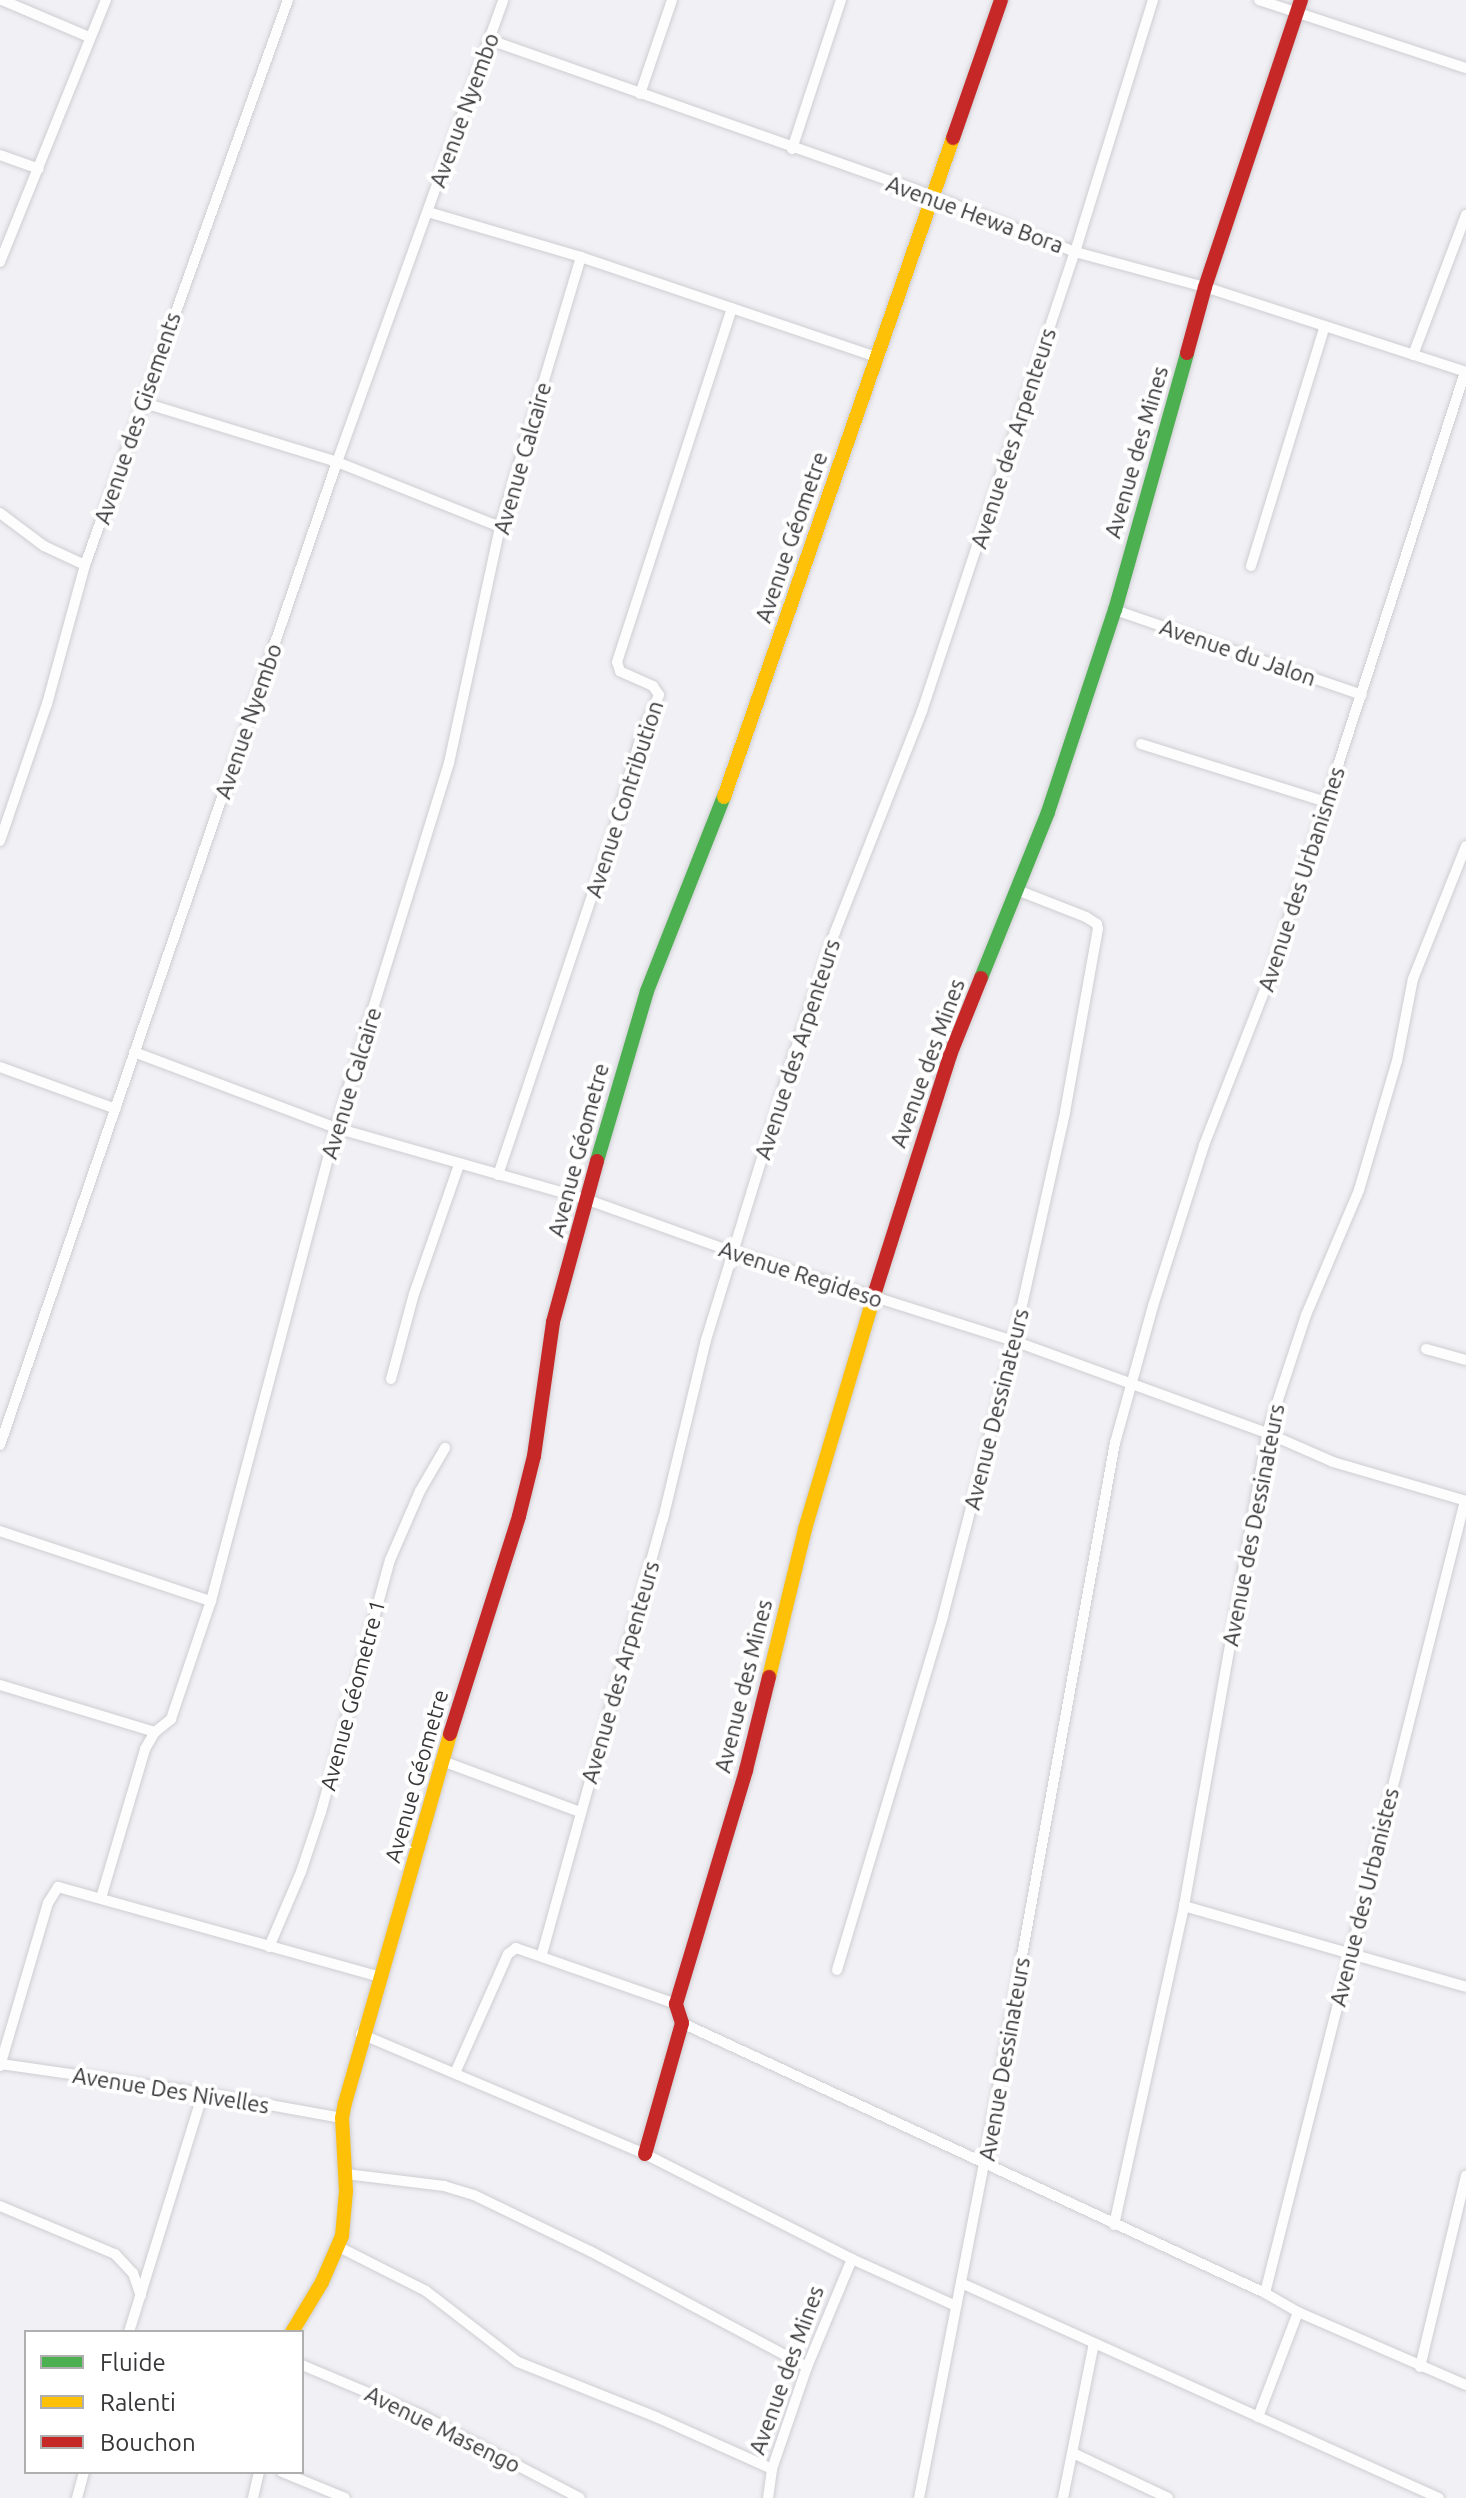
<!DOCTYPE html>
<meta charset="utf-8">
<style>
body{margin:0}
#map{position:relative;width:1466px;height:2498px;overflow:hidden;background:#f0f0f5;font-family:Ubuntu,sans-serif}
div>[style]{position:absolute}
.roads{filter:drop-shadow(0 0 2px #ceced2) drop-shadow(0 0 2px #ceced2)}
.street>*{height:10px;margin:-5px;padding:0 5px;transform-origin:5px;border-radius:5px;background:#fdfdfe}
.fast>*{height:14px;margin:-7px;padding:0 7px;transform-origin:7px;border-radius:7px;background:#4caf50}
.slow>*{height:14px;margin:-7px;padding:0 7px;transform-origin:7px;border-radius:7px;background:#ffc107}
.jam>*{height:14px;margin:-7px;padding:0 7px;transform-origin:7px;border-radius:7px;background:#c62828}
span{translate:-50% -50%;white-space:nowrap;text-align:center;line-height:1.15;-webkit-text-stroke:8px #fff;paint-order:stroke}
.street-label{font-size:22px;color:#37373a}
.legend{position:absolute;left:24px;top:2330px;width:280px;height:144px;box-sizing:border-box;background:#fff;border:2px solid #afafb0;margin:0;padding:10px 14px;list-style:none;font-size:24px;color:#37373a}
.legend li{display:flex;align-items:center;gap:16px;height:40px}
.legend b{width:40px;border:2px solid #afafb0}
</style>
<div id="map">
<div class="roads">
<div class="street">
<div style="left:2px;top:0;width:95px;rotate:23deg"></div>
<div style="left:1259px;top:0;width:218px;rotate:18.2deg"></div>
<div style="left:490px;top:40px;width:472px;rotate:19.4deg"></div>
<div style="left:935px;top:197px;width:150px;rotate:21.4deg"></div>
<div style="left:1075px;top:252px;width:135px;rotate:15.1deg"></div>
<div style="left:1205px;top:287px;width:274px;rotate:18deg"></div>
<div style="left:640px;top:94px;width:99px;rotate:-71.2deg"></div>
<div style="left:792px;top:149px;width:157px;rotate:-71.8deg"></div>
<div style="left:0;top:155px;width:41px;rotate:19.7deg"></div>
<div style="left:428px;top:212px;width:159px;rotate:16.4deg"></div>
<div style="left:581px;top:257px;width:312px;rotate:18.7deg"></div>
<div style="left:0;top:262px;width:283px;rotate:-68deg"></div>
<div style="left:1413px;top:355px;width:150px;rotate:-69.3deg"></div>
<div style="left:141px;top:402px;width:205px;rotate:17deg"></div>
<div style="left:337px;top:462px;width:175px;rotate:21.7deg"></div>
<div style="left:0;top:513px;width:55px;rotate:36.9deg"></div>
<div style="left:44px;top:546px;width:45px;rotate:24.9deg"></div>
<div style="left:1251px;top:566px;width:251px;rotate:-72.9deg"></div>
<div style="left:1115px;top:610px;width:261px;rotate:19deg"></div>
<div style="left:1141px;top:744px;width:194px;rotate:17.4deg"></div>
<div style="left:0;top:841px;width:145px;rotate:-71.1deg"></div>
<div style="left:47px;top:704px;width:144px;rotate:-74.7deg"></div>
<div style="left:85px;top:565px;width:600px;rotate:-70.24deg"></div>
<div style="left:134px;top:1052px;width:216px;rotate:20.6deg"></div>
<div style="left:336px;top:1128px;width:262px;rotate:15.9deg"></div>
<div style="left:588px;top:1200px;width:154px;rotate:19.7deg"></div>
<div style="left:733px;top:1252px;width:295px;rotate:17.6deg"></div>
<div style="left:1014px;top:1341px;width:269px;rotate:20deg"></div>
<div style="left:1267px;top:1433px;width:72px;rotate:23.7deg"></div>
<div style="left:1333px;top:1462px;width:139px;rotate:16.3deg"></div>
<div style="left:0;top:1067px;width:123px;rotate:19.9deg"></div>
<div style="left:498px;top:1175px;width:354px;rotate:-71.4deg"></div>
<div style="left:611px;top:840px;width:108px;rotate:-73.9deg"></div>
<div style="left:641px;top:736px;width:45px;rotate:-66.3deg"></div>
<div style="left:659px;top:695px;width:11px;rotate:-124deg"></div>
<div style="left:653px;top:686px;width:36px;rotate:-156deg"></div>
<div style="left:620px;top:671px;width:9px;rotate:-108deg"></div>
<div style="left:617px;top:662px;width:372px;rotate:-72deg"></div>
<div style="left:1426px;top:1349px;width:41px;rotate:15.4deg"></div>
<div style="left:391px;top:1379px;width:88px;rotate:-74.9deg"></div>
<div style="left:414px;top:1294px;width:137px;rotate:-70.8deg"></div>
<div style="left:0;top:1445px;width:1039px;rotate:-71.08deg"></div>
<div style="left:337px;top:462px;width:491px;rotate:-70.2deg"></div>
<div style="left:0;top:1531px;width:222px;rotate:18.4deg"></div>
<div style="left:0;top:1685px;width:162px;rotate:16.9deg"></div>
<div style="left:445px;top:1762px;width:144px;rotate:20.3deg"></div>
<div style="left:101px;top:1898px;width:155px;rotate:-73.5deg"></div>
<div style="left:145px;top:1749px;width:20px;rotate:-60deg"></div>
<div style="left:155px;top:1732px;width:21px;rotate:-39deg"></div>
<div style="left:171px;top:1719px;width:125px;rotate:-71.3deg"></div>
<div style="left:211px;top:1601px;width:489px;rotate:-75.2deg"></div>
<div style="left:336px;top:1128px;width:382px;rotate:-72.8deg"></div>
<div style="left:449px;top:763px;width:241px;rotate:-77.8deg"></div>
<div style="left:500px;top:527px;width:282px;rotate:-73.3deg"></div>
<div style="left:1184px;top:1906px;width:293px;rotate:16deg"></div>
<div style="left:269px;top:1947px;width:82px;rotate:-66.9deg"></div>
<div style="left:301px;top:1872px;width:63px;rotate:-71.6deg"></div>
<div style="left:321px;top:1812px;width:261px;rotate:-74.7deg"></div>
<div style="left:390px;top:1560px;width:75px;rotate:-66.5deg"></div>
<div style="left:420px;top:1491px;width:50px;rotate:-59.8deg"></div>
<div style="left:542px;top:1954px;width:452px;rotate:-74.5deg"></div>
<div style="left:663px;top:1519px;width:184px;rotate:-76.5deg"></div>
<div style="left:706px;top:1340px;width:302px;rotate:-72.9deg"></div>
<div style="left:795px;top:1051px;width:126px;rotate:-71.4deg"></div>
<div style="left:835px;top:932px;width:238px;rotate:-68.5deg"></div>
<div style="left:922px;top:711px;width:484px;rotate:-71.6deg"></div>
<div style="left:1075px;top:252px;width:264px;rotate:-72.8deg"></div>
<div style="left:837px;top:1970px;width:370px;rotate:-73.3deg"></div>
<div style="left:943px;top:1616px;width:284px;rotate:-75.5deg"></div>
<div style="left:1014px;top:1341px;width:235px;rotate:-77.4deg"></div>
<div style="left:1065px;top:1112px;width:186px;rotate:-79.8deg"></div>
<div style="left:1098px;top:929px;width:5px;rotate:-101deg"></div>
<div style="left:1097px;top:924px;width:13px;rotate:-148deg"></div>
<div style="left:1086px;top:917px;width:74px;rotate:-158.6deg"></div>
<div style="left:682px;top:2023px;width:642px;rotate:24.85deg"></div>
<div style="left:1265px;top:2293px;width:38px;rotate:30deg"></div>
<div style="left:1298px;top:2312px;width:183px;rotate:23.5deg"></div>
<div style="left:361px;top:2034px;width:308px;rotate:22.9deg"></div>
<div style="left:645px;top:2154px;width:232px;rotate:26.9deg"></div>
<div style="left:852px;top:2259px;width:114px;rotate:24.3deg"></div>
<div style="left:1px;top:2064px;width:204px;rotate:8.2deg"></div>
<div style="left:203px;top:2093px;width:141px;rotate:10.2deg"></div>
<div style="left:0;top:2066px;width:170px;rotate:-73.6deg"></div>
<div style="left:48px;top:1903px;width:19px;rotate:-58deg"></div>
<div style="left:58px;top:1887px;width:335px;rotate:15.6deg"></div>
<div style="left:455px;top:2073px;width:130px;rotate:-66deg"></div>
<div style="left:508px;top:1954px;width:10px;rotate:-37deg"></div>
<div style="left:516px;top:1948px;width:170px;rotate:19.3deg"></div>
<div style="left:346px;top:2174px;width:99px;rotate:7deg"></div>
<div style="left:444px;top:2186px;width:31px;rotate:17deg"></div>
<div style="left:474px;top:2195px;width:129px;rotate:25.8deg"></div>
<div style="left:590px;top:2251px;width:246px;rotate:28.1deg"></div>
<div style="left:0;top:2206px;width:125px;rotate:22.7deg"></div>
<div style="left:115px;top:2254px;width:26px;rotate:47deg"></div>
<div style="left:133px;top:2273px;width:24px;rotate:71deg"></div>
<div style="left:1114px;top:2225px;width:327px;rotate:-77.6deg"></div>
<div style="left:1184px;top:1906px;width:480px;rotate:-80deg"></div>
<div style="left:1267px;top:1433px;width:124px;rotate:-71.7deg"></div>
<div style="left:1306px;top:1315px;width:136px;rotate:-67deg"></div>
<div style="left:1359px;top:1190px;width:134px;rotate:-73.6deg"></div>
<div style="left:1397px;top:1061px;width:84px;rotate:-79deg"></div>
<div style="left:1413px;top:979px;width:143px;rotate:-68.3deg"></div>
<div style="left:339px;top:2247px;width:97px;rotate:26.8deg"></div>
<div style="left:426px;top:2291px;width:116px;rotate:37.7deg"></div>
<div style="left:518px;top:2362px;width:149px;rotate:21.7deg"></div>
<div style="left:656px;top:2417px;width:127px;rotate:24.1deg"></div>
<div style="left:961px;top:2283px;width:524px;rotate:24.22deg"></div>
<div style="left:1265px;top:2293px;width:817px;rotate:-75.83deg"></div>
<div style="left:129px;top:2332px;width:250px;rotate:-72.8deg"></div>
<div style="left:302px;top:2365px;width:129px;rotate:22.8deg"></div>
<div style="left:421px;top:2415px;width:179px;rotate:27.6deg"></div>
<div style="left:1420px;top:2367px;width:197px;rotate:-76.5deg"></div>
<div style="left:1258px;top:2417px;width:112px;rotate:-69.1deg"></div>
<div style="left:1073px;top:2453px;width:105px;rotate:25.3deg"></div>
<div style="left:282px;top:2472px;width:68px;rotate:22.4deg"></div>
<div style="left:77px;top:2498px;width:27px;rotate:-75deg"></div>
<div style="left:253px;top:2498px;width:27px;rotate:-77deg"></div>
<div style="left:768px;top:2498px;width:29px;rotate:-82deg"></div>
<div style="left:772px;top:2469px;width:108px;rotate:-71.1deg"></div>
<div style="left:807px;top:2367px;width:117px;rotate:-67.4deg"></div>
<div style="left:919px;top:2498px;width:339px;rotate:-79deg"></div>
<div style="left:984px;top:2165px;width:734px;rotate:-79.72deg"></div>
<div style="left:1115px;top:1443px;width:142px;rotate:-74.5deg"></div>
<div style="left:1153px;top:1306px;width:169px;rotate:-72.4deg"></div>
<div style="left:1204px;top:1145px;width:178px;rotate:-68.6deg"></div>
<div style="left:1269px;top:979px;width:638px;rotate:-72.1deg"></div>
<div style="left:1063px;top:2498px;width:158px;rotate:-78.7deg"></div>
</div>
<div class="fast">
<div style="left:981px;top:978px;width:179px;rotate:-68deg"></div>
<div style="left:1048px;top:812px;width:213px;rotate:-71.7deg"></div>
<div style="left:1115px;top:610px;width:267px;rotate:-74.3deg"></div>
<div style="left:597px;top:1161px;width:177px;rotate:-73.6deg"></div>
<div style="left:647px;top:991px;width:209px;rotate:-68.4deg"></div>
</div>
<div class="slow">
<div style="left:724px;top:797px;width:698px;rotate:-70.84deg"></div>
<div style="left:769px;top:1677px;width:152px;rotate:-76.3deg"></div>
<div style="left:805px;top:1529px;width:247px;rotate:-73.5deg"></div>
<div style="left:292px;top:2332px;width:58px;rotate:-59deg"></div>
<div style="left:322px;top:2282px;width:50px;rotate:-66.5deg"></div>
<div style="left:342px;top:2236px;width:45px;rotate:-84.9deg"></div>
<div style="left:346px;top:2191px;width:73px;rotate:-93.1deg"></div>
<div style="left:342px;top:2118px;width:15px;rotate:-79deg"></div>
<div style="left:345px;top:2103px;width:384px;rotate:-74.1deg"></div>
</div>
<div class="jam">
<div style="left:953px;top:138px;width:146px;rotate:-70.8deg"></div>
<div style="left:1187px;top:353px;width:68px;rotate:-74.7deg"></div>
<div style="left:1205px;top:287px;width:303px;rotate:-71.5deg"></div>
<div style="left:875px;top:1292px;width:249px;rotate:-72.4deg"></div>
<div style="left:950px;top:1055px;width:83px;rotate:-68.1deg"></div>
<div style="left:450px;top:1734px;width:229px;rotate:-72.4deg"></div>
<div style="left:519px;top:1516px;width:62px;rotate:-76deg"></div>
<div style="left:534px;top:1456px;width:135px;rotate:-81.9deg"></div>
<div style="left:553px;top:1322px;width:167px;rotate:-74.7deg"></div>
<div style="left:645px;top:2154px;width:136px;rotate:-74.2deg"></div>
<div style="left:682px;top:2023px;width:20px;rotate:-108deg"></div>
<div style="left:676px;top:2004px;width:244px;rotate:-73.3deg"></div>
<div style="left:746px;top:1770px;width:96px;rotate:-76.1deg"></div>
</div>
</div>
<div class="street-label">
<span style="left:464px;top:110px;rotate:-70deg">Avenue Nyembo</span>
<span style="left:975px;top:214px;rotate:20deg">Avenue Hewa Bora</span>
<span style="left:137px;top:418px;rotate:-71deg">Avenue des Gisements</span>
<span style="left:1013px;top:438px;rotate:-72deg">Avenue des Arpenteurs</span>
<span style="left:1136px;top:452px;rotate:-74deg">Avenue des Mines</span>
<span style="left:522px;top:458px;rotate:-74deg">Avenue Calcaire</span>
<span style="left:791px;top:537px;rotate:-71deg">Avenue Géometre</span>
<span style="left:1238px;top:652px;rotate:19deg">Avenue du Jalon</span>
<span style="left:248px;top:721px;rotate:-71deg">Avenue Nyembo</span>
<span style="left:624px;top:799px;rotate:-72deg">Avenue Contribution</span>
<span style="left:1301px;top:879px;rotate:-72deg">Avenue des Urbanismes</span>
<span style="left:797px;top:1049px;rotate:-72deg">Avenue des Arpenteurs</span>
<span style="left:927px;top:1063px;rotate:-70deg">Avenue des Mines</span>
<span style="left:351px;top:1083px;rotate:-73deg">Avenue Calcaire</span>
<span style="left:578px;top:1150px;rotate:-75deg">Avenue Géometre</span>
<span style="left:801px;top:1274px;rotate:18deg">Avenue Regideso</span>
<span style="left:996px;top:1409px;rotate:-76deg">Avenue Dessinateurs</span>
<span style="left:1253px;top:1525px;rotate:-79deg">Avenue des Dessinateurs</span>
<span style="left:620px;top:1672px;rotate:-74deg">Avenue des Arpenteurs</span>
<span style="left:743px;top:1686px;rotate:-76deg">Avenue des Mines</span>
<span style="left:352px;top:1695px;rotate:-75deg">Avenue Géometre 1</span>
<span style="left:416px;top:1776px;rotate:-74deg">Avenue Géometre</span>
<span style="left:1364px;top:1897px;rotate:-76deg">Avenue des Urbanistes</span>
<span style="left:1004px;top:2059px;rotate:-80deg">Avenue Dessinateurs</span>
<span style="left:171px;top:2090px;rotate:9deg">Avenue Des Nivelles</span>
<span style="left:786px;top:2370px;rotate:-70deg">Avenue des Mines</span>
<span style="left:443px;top:2429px;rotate:26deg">Avenue Masengo</span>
</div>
<ul class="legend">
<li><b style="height:10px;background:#4caf50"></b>Fluide</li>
<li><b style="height:10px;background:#ffc107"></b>Ralenti</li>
<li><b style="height:10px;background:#c62828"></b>Bouchon</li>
</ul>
</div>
